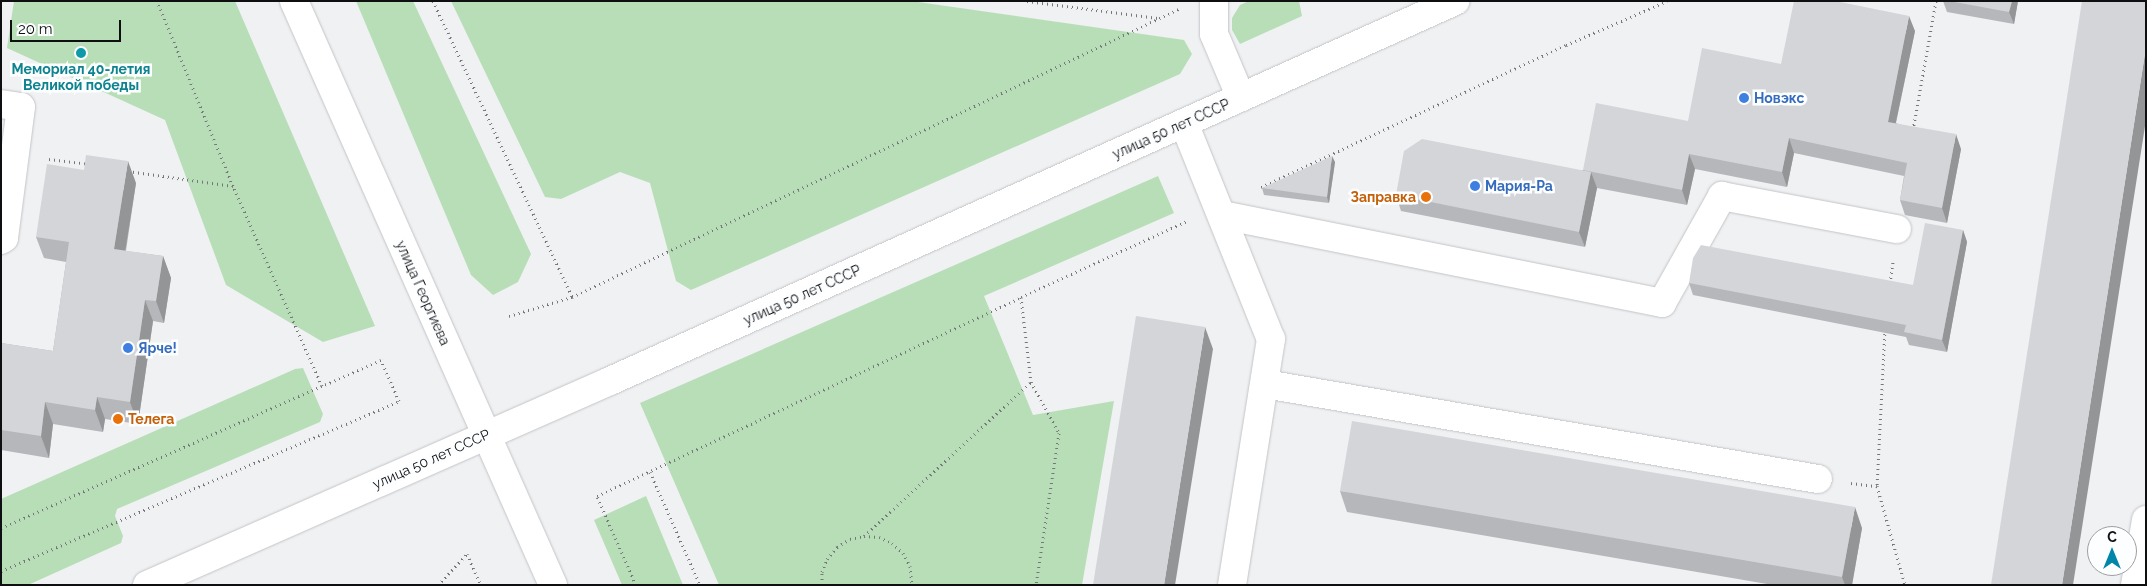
<!DOCTYPE html>
<meta charset="utf-8">
<style>
body{margin:0}
#map{position:relative;width:2147px;height:586px;overflow:hidden;background:#eff1f3;font-family:Raleway,sans-serif}
div>[style]{position:absolute}
.green>*{inset:0;background:#b8deb8}
.path>*{height:3px;margin-top:-1.5px;transform-origin:0;background:repeating-linear-gradient(90deg,#767779 0 1px,transparent 0 5px)}
.roads{filter:drop-shadow(0 0 1px #c3c4c7) drop-shadow(0 0 1px #c3c4c7)}
.minor>*{height:28px;margin:-14px;padding:0 14px;transform-origin:14px;border-radius:14px;background:#fff}
.wall>*{inset:0;background:#b5b7ba}
.shaded-wall>*{inset:0;background:#949597}
.building>*{inset:0;background:#d3d5d8}
.dots>*{width:14px;height:14px;translate:-50% -50%;box-sizing:border-box;border:2px solid #fdfeff;border-radius:50%}
span{translate:-50% -50%;white-space:nowrap;text-align:center;line-height:1.15;-webkit-text-stroke:5px #fdfeff;paint-order:stroke}
.culture-label{font-size:14px;color:#0d838f;font-weight:700}
.shop-label{font-size:14px;color:#366cbe;font-weight:700}
.left{translate:0 -50%;text-align:left}
.street-label{font-size:14px;color:#0e0f10}
.food-label{font-size:14px;color:#c56008;font-weight:700}
.right{translate:-100% -50%;text-align:right}
.frame{position:absolute;inset:0;border:2px solid #0e0f10;pointer-events:none}
.north{position:absolute;left:2087px;top:526px;width:50px;height:50px;box-sizing:border-box;background:#fdfeff;border:1px solid #9d9e9f;border-radius:50%;rotate:0deg;font-size:14px;font-weight:700;line-height:20px;text-align:center;color:#0e0f10}
.north::after{content:'';display:block;margin:auto;width:18px;height:22px;background:#0086a8;clip-path:polygon(50% 0,100% 100%,50% 72%,0 100%)}
.scale{position:absolute;left:10px;top:20px;width:111px;height:22px;box-sizing:border-box;border:2px solid #0e0f10;border-top:0;padding-left:6px;font-size:15px;line-height:18px;white-space:nowrap;color:#0e0f10;-webkit-text-stroke:4px #fdfeff;paint-order:stroke}
</style>
<div id="map">
<div class="green">
<div style="clip-path:polygon(14px 1px,235px 1px,375px 326px,323px 342px,226px 285px,165px 120px,7px 48px)"></div>
<div style="clip-path:polygon(356px 1px,413px 1px,531px 254px,518px 282px,493px 295px,471px 275px)"></div>
<div style="clip-path:polygon(451px 1px,911px 1px,1184px 40px,1192px 54px,1180px 74px,691px 290px,676px 281px,650px 183px,620px 172px,561px 199px,545px 197px)"></div>
<div style="clip-path:polygon(1249px 1px,1299px 1px,1302px 16px,1240px 44px,1232px 30px,1232px 18px,1240px 5px)"></div>
<div style="clip-path:polygon(1158px 176px,1174px 213px,984px 296px,1033px 415px,1114px 401px,1082px 585px,719px 585px,640px 403px)"></div>
<div style="clip-path:polygon(303px 368px,323px 414px,320px 422px,117px 509px,115px 516px,123px 536px,121px 543px,28px 585px,1px 585px,1px 499px,295px 369px)"></div>
<div style="clip-path:polygon(646px 496px,683px 585px,622px 585px,594px 520px)"></div>
</div>
<div class="path">
<div style="left:433px;top:1px;width:327px;rotate:64.8deg"></div>
<div style="left:1027px;top:1px;width:132px;rotate:7.4deg"></div>
<div style="left:1913px;top:130px;width:131px;rotate:-79.9deg"></div>
<div style="left:49px;top:159px;width:38px;rotate:7deg"></div>
<div style="left:128px;top:171px;width:106px;rotate:8.1deg"></div>
<div style="left:1261px;top:187px;width:336px;rotate:-25deg"></div>
<div style="left:1566px;top:45px;width:110px;rotate:-23.5deg"></div>
<div style="left:1890px;top:283px;width:21px;rotate:-82deg"></div>
<div style="left:1021px;top:297px;width:86px;rotate:83.3deg"></div>
<div style="left:1031px;top:382px;width:58px;rotate:61.2deg"></div>
<div style="left:1059px;top:433px;width:154px;rotate:98.6deg"></div>
<div style="left:509px;top:316px;width:66px;rotate:-16.8deg"></div>
<div style="left:572px;top:297px;width:674px;rotate:-25.39deg"></div>
<div style="left:1885px;top:329px;width:157px;rotate:92.9deg"></div>
<div style="left:1877px;top:486px;width:103px;rotate:74.2deg"></div>
<div style="left:650px;top:472px;width:124px;rotate:66.1deg"></div>
<div style="left:1851px;top:483px;width:26px;rotate:7deg"></div>
<div style="left:1px;top:528px;width:351px;rotate:-23.9deg"></div>
<div style="left:864px;top:536px;width:227px;rotate:-42.7deg"></div>
<div style="left:1px;top:571px;width:433px;rotate:-23.1deg"></div>
<div style="left:399px;top:401px;width:45px;rotate:-113.7deg"></div>
<div style="left:381px;top:360px;width:64px;rotate:156.2deg"></div>
<div style="left:322px;top:386px;width:219px;rotate:-114deg"></div>
<div style="left:233px;top:186px;width:200px;rotate:-112.3deg"></div>
<div style="left:438px;top:585px;width:42px;rotate:-46.9deg"></div>
<div style="left:467px;top:554px;width:34px;rotate:66deg"></div>
<div style="left:636px;top:585px;width:97px;rotate:-113.7deg"></div>
<div style="left:597px;top:496px;width:468px;rotate:-25.1deg"></div>
<div style="left:1021px;top:297px;width:183px;rotate:-24.6deg"></div>
<div style="left:822px;top:585px;width:13px;rotate:-90deg"></div>
<div style="left:822px;top:572px;width:14px;rotate:-69deg"></div>
<div style="left:827px;top:559px;width:16px;rotate:-50deg"></div>
<div style="left:837px;top:547px;width:15px;rotate:-32deg"></div>
<div style="left:850px;top:539px;width:14px;rotate:-12deg"></div>
<div style="left:864px;top:536px;width:15px;rotate:4deg"></div>
<div style="left:879px;top:537px;width:14px;rotate:25deg"></div>
<div style="left:892px;top:543px;width:15px;rotate:42deg"></div>
<div style="left:903px;top:553px;width:15px;rotate:62deg"></div>
<div style="left:910px;top:566px;width:19px;rotate:84deg"></div>
</div>
<div class="roads">
<div class="minor">
<div style="left:294px;top:1px;width:639px;rotate:66.08deg"></div>
<div style="left:1214px;top:1px;width:33px;rotate:90deg"></div>
<div style="left:1214px;top:34px;width:69px;rotate:67.1deg"></div>
<div style="left:1px;top:104px;width:20px;rotate:9deg"></div>
<div style="left:21px;top:107px;width:132px;rotate:97.4deg"></div>
<div style="left:4px;top:238px;width:4px;rotate:146deg"></div>
<div style="left:1184px;top:123px;width:233px;rotate:68.1deg"></div>
<div style="left:1271px;top:339px;width:249px;rotate:99deg"></div>
<div style="left:1222px;top:215px;width:449px;rotate:11.3deg"></div>
<div style="left:1662px;top:303px;width:123px;rotate:-60.7deg"></div>
<div style="left:1722px;top:196px;width:178px;rotate:10.7deg"></div>
<div style="left:1265px;top:384px;width:561px;rotate:9.75deg"></div>
<div style="left:147px;top:585px;width:506px;rotate:-23.78deg"></div>
<div style="left:610px;top:381px;width:927px;rotate:-24.21deg"></div>
<div style="left:2135px;top:585px;width:66px;rotate:-80.4deg"></div>
</div>
</div>
<div class="wall">
<div style="clip-path:polygon(1943px 1px,2018px 1px,2014px 24px,1947px 12px)"></div>
<div style="clip-path:polygon(1915px 31px,1896px 123px,1961px 149px,1947px 223px,1905px 215px,1900px 200px,1904px 176px,1794px 153px,1787px 187px,1695px 169px,1687px 205px,1597px 188px,1585px 247px,1401px 211px,1396px 195px,1583px 170px,1688px 121px,1781px 64px)"></div>
<div style="clip-path:polygon(1335px 162px,1329px 203px,1264px 195px,1262px 188px)"></div>
<div style="clip-path:polygon(136px 183px,126px 251px,163px 256px,171px 278px,164px 323px,153px 321px,138px 424px,105px 419px,103px 432px,53px 424px,49px 458px,1px 450px,1px 343px,53px 351px,66px 262px,44px 258px,36px 237px)"></div>
<div style="clip-path:polygon(1963px 230px,1967px 242px,1947px 352px,1909px 345px,1906px 337px,1693px 295px,1689px 283px,1913px 285px)"></div>
<div style="clip-path:polygon(1340px 491px,1862px 528px,1852px 585px,1773px 585px,1347px 512px)"></div>
</div>
<div class="shaded-wall">
<div style="clip-path:polygon(2012px 1px,2018px 1px,2014px 24px,2009px 12px)"></div>
<div style="clip-path:polygon(1909px 16px,1915px 31px,1893px 136px,1888px 122px)"></div>
<div style="clip-path:polygon(2146px 47px,2146px 120px,2073px 585px,2062px 585px)"></div>
<div style="clip-path:polygon(1956px 134px,1961px 149px,1947px 223px,1942px 208px)"></div>
<div style="clip-path:polygon(1789px 138px,1794px 153px,1787px 187px,1782px 172px)"></div>
<div style="clip-path:polygon(1689px 154px,1695px 169px,1687px 205px,1682px 190px)"></div>
<div style="clip-path:polygon(1332px 156px,1335px 162px,1329px 203px,1327px 197px)"></div>
<div style="clip-path:polygon(128px 161px,136px 183px,122px 271px,114px 249px)"></div>
<div style="clip-path:polygon(1591px 172px,1597px 188px,1585px 247px,1579px 232px)"></div>
<div style="clip-path:polygon(1963px 230px,1967px 242px,1947px 352px,1942px 340px)"></div>
<div style="clip-path:polygon(163px 256px,171px 278px,164px 323px,156px 301px)"></div>
<div style="clip-path:polygon(145px 300px,153px 321px,138px 424px,130px 402px)"></div>
<div style="clip-path:polygon(1205px 327px,1213px 349px,1175px 585px,1164px 585px)"></div>
<div style="clip-path:polygon(97px 397px,105px 419px,103px 432px,95px 410px)"></div>
<div style="clip-path:polygon(45px 402px,53px 424px,49px 458px,41px 436px)"></div>
<div style="clip-path:polygon(1855px 507px,1862px 528px,1852px 585px,1845px 585px,1842px 577px)"></div>
</div>
<div class="building">
<div style="clip-path:polygon(1794px 1px,1835px 1px,1909px 16px,1888px 122px,1956px 134px,1942px 208px,1900px 200px,1907px 163px,1789px 138px,1782px 172px,1689px 154px,1682px 190px,1583px 170px,1596px 103px,1688px 121px,1702px 48px,1781px 64px)"></div>
<div style="clip-path:polygon(1949px 1px,2012px 1px,2009px 12px)"></div>
<div style="clip-path:polygon(2082px 1px,2146px 1px,2146px 47px,2062px 585px,1991px 585px)"></div>
<div style="clip-path:polygon(1422px 139px,1591px 172px,1579px 232px,1396px 195px,1404px 151px)"></div>
<div style="clip-path:polygon(86px 155px,128px 161px,114px 249px,163px 256px,156px 301px,145px 300px,130px 402px,97px 397px,95px 410px,45px 402px,41px 436px,1px 430px,1px 343px,53px 351px,69px 242px,36px 237px,47px 164px,84px 170px)"></div>
<div style="clip-path:polygon(1332px 156px,1327px 197px,1262px 188px)"></div>
<div style="clip-path:polygon(1925px 223px,1963px 230px,1942px 340px,1904px 332px,1906px 325px,1689px 283px,1693px 258px,1701px 245px,1913px 285px)"></div>
<div style="clip-path:polygon(1136px 316px,1205px 327px,1164px 585px,1093px 585px)"></div>
<div style="clip-path:polygon(1352px 421px,1855px 507px,1842px 577px,1340px 491px)"></div>
</div>
<div class="dots">
<div style="left:81px;top:53px;background:#0f9aa8"></div>
<div style="left:1744px;top:98px;background:#3f7fe0"></div>
<div style="left:1475px;top:186px;background:#3f7fe0"></div>
<div style="left:1426px;top:197px;background:#e8710a"></div>
<div style="left:128px;top:348px;background:#3f7fe0"></div>
<div style="left:118px;top:419px;background:#e8710a"></div>
</div>
<div class="culture-label">
<span style="left:81px;top:77px">Мемориал 40-летия<br>Великой победы</span>
</div>
<div class="shop-label">
<span class="left" style="left:1754px;top:98px">Новэкс</span>
<span class="left" style="left:1485px;top:186px">Мария-Ра</span>
<span class="left" style="left:138px;top:348px">Ярче!</span>
</div>
<div class="street-label">
<span style="left:1171px;top:129px;rotate:-24deg">улица 50 лет СССР</span>
<span style="left:423px;top:293px;rotate:66deg">улица Георгиева</span>
<span style="left:802px;top:295px;rotate:-24deg">улица 50 лет СССР</span>
<span style="left:431px;top:459px;rotate:-24deg">улица 50 лет СССР</span>
</div>
<div class="food-label">
<span class="right" style="left:1416px;top:197px">Заправка</span>
<span class="left" style="left:128px;top:419px">Телега</span>
</div>
<div class="frame"></div>
<div class="north">С</div>
<div class="scale">20 m</div>
</div>
